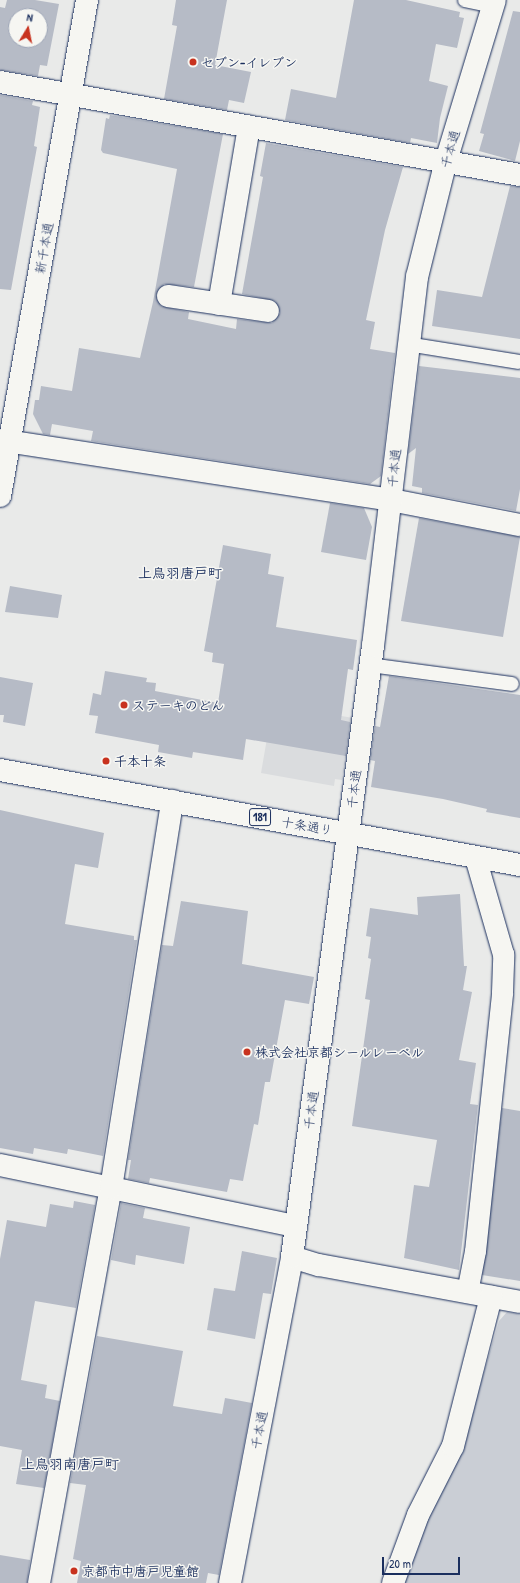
<!DOCTYPE html>
<meta charset="utf-8">
<style>
body{margin:0}
#map{position:relative;width:520px;height:1583px;overflow:hidden;background:#e9eae9;font-family:"Patrick Hand","Klee One",sans-serif}
div>[style]{position:absolute}
.built>*{inset:0;background:#dadcde}
.green>*{inset:0;background:#caced5}
.building>*{inset:0;background:#b6bbc6}
.roads{filter:drop-shadow(0 0 1px #1b2f5e) drop-shadow(0 0 1px #1b2f5e)}
.service>*{height:14px;margin:-7px;padding:0 7px;transform-origin:7px;border-radius:7px;background:#f6f6f2}
.pedestrian>*{height:21px;margin:-10.5px;padding:0 10.5px;transform-origin:10.5px;border-radius:10.5px;background:#f6f6f2}
.minor>*{height:22px;margin:-11px;padding:0 11px;transform-origin:11px;border-radius:11px;background:#f6f6f2}
.tertiary>*{height:22px;margin:-11px;padding:0 11px;transform-origin:11px;border-radius:11px;background:#f6f6f2}
.primary>*{height:22px;margin:-11px;padding:0 11px;transform-origin:11px;border-radius:11px;background:#f6f6f2}
.dots>*{width:11px;height:11px;translate:-50% -50%;box-sizing:border-box;border:2px solid #f6f6f2;border-radius:50%}
span{translate:-50% -50%;white-space:nowrap;text-align:center;line-height:1.15;-webkit-text-stroke:3px #f6f6f2;paint-order:stroke}
.shield-label span{padding:1px 3px;background:#f6f6f2;border:1px solid;border-radius:3px;-webkit-text-stroke-width:0}
.shield-label{font-size:12px;color:#1b2f5e;font-weight:700}
.poi-label{font-size:13px;color:#1b2f5e;font-weight:700}
.left{translate:0 -50%;text-align:left}
.street-label{font-size:13px;color:#1b2f5e}
.neighbourhood-label{font-size:14px;color:#1b2f5e;font-weight:700}
.north{position:absolute;left:8px;top:8px;width:40px;height:40px;box-sizing:border-box;background:#f6f6f2;border:1px solid #9ea6b7;border-radius:50%;rotate:10deg;font-size:11px;font-weight:700;line-height:16px;text-align:center;color:#1b2f5e}
.north::after{content:'';display:block;margin:auto;width:14px;height:18px;background:#c8321e;clip-path:polygon(50% 0,100% 100%,50% 72%,0 100%)}
.scale{position:absolute;left:382px;top:1557px;width:78px;height:18px;box-sizing:border-box;border:2px solid #1b2f5e;border-top:0;padding-left:5px;font-size:12px;line-height:14px;white-space:nowrap;color:#1b2f5e;-webkit-text-stroke:3px #f6f6f2;paint-order:stroke}
</style>
<div id="map">
<div class="built">
<div style="clip-path:polygon(273px 704px,353px 718px,342px 780px,335px 779px,334px 786px,261px 773px)"></div>
</div>
<div class="green">
<div style="clip-path:polygon(507px 1312px,520px 1314px,520px 1583px,403px 1583px,425px 1520px,460px 1453px,499px 1321px)"></div>
</div>
<div class="building">
<div style="clip-path:polygon(evenodd,7px 0,35px 0,59px 4px,47px 66px,40px 65px,38px 76px,0 70px,0 7px,5px 8px,7px 0,16px 16px,40px 16px,40px 40px,16px 40px,16px 16px)"></div>
<div style="clip-path:polygon(176px 0,227px 0,215px 65px,251px 72px,244px 103px,229px 100px,227px 110px,164px 99px,177px 26px,172px 25px)"></div>
<div style="clip-path:polygon(354px 0,406px 0,460px 12px,459px 17px,464px 18px,457px 48px,436px 44px,429px 81px,448px 86px,440px 118px,437px 143px,411px 138px,410px 143px,285px 120px,291px 89px,336px 98px)"></div>
<div style="clip-path:polygon(513px 11px,520px 12px,520px 141px,515px 161px,479px 151px,484px 134px,480px 133px)"></div>
<div style="clip-path:polygon(0 95px,33px 101px,32px 105px,40px 107px,34px 146px,37px 147px,11px 290px,0 289px)"></div>
<div style="clip-path:polygon(110px 115px,223px 134px,194px 287px,164px 284px,156px 295px,161px 306px,189px 312px,188px 319px,236px 329px,237px 319px,272px 323px,280px 313px,275px 301px,242px 294px,263px 177px,260px 176px,266px 143px,403px 167px,385px 230px,366px 320px,375px 322px,370px 349px,395px 353px,381px 476px,370px 484px,91px 441px,93px 431px,52px 424px,50px 435px,43px 434px,33px 414px,35px 400px,39px 400px,41px 386px,72px 391px,79px 348px,140px 358px,153px 302px,177px 169px,103px 153px,101px 150px,106px 118px,109px 119px)"></div>
<div style="clip-path:polygon(510px 186px,520px 187px,520px 339px,432px 326px,437px 290px,482px 297px)"></div>
<div style="clip-path:polygon(419px 366px,520px 378px,520px 489px,516px 511px,422px 493px,422px 488px,412px 486px,416px 448px,408px 454px)"></div>
<div style="clip-path:polygon(330px 503px,364px 508px,372px 527px,366px 560px,321px 552px)"></div>
<div style="clip-path:polygon(419px 518px,520px 537px,503px 637px,401px 621px)"></div>
<div style="clip-path:polygon(223px 545px,271px 554px,268px 574px,284px 577px,276px 627px,357px 640px,353px 670px,348px 669px,341px 720px,350px 722px,346px 756px,246px 739px,243px 760px,193px 752px,192px 758px,158px 752px,159px 745px,95px 733px,98px 716px,89px 715px,93px 693px,101px 695px,105px 671px,147px 678px,146px 682px,156px 683px,155px 691px,218px 703px,224px 664px,212px 662px,213px 653px,204px 651px)"></div>
<div style="clip-path:polygon(10px 586px,62px 595px,58px 618px,5px 612px)"></div>
<div style="clip-path:polygon(389px 676px,520px 695px,520px 818px,486px 812px,487px 809px,443px 799px,371px 787px,375px 761px,370px 760px,375px 726px,380px 727px)"></div>
<div style="clip-path:polygon(0 677px,33px 683px,25px 726px,3px 722px,4px 715px,0 715px)"></div>
<div style="clip-path:polygon(0 810px,104px 833px,98px 868px,75px 864px,65px 924px,134px 936px,134px 940px,137px 940px,103px 1156px,68px 1149px,67px 1154px,34px 1148px,33px 1154px,0 1148px)"></div>
<div style="clip-path:polygon(460px 894px,464px 966px,467px 966px,463px 990px,472px 992px,459px 1060px,476px 1063px,470px 1104px,478px 1105px,459px 1270px,404px 1258px,414px 1185px,429px 1187px,437px 1140px,352px 1126px,370px 1000px,365px 999px,371px 959px,368px 958px,371px 937px,366px 936px,370px 908px,418px 915px,417px 897px)"></div>
<div style="clip-path:polygon(181px 901px,248px 911px,242px 964px,314px 977px,309px 1004px,285px 1000px,270px 1082px,265px 1082px,258px 1125px,254px 1124px,243px 1181px,230px 1179px,227px 1192px,150px 1178px,149px 1183px,128px 1179px,131px 1160px,128px 1160px,162px 945px,173px 946px)"></div>
<div style="clip-path:polygon(502px 1108px,520px 1111px,520px 1281px,482px 1275px)"></div>
<div style="clip-path:polygon(74px 1201px,95px 1205px,76px 1308px,35px 1301px,21px 1380px,47px 1385px,45px 1398px,60px 1401px,44px 1488px,16px 1484px,22px 1450px,0 1446px,0 1259px,7px 1220px,46px 1227px,50px 1204px,73px 1208px)"></div>
<div style="clip-path:polygon(121px 1203px,145px 1208px,143px 1218px,190px 1227px,184px 1264px,136px 1255px,135px 1265px,111px 1260px)"></div>
<div style="clip-path:polygon(242px 1251px,277px 1258px,271px 1294px,263px 1293px,255px 1339px,207px 1330px,214px 1288px,235px 1291px)"></div>
<div style="clip-path:polygon(97px 1336px,183px 1351px,173px 1406px,222px 1414px,225px 1398px,252px 1403px,219px 1575px,208px 1573px,206px 1583px,77px 1583px,81px 1561px,73px 1559px,86px 1485px,70px 1483px)"></div>
<div style="clip-path:polygon(0 1555px,30px 1560px,27px 1583px,0 1583px)"></div>
</div>
<div class="roads">
<div class="service">
<div style="left:465px;top:0;width:29px;rotate:12deg"></div>
<div style="left:407px;top:344px;width:113px;rotate:9.1deg"></div>
<div style="left:370px;top:665px;width:143px;rotate:7.6deg"></div>
</div>
<div class="pedestrian">
<div style="left:467px;top:1292px;width:42px;rotate:-79deg"></div>
<div style="left:475px;top:1251px;width:260px;rotate:-84deg"></div>
<div style="left:502px;top:992px;width:38px;rotate:-88deg"></div>
<div style="left:503px;top:954px;width:101px;rotate:-106.1deg"></div>
</div>
<div class="minor">
<div style="left:0;top:82px;width:528px;rotate:10.14deg"></div>
<div style="left:168px;top:296px;width:101px;rotate:8.5deg"></div>
<div style="left:219px;top:304px;width:180px;rotate:-80.4deg"></div>
<div style="left:0;top:440px;width:396px;rotate:8.7deg"></div>
<div style="left:391px;top:500px;width:131px;rotate:11deg"></div>
<div style="left:0;top:1165px;width:301px;rotate:11.7deg"></div>
<div style="left:292px;top:1257px;width:28px;rotate:17deg"></div>
<div style="left:319px;top:1265px;width:204px;rotate:10.4deg"></div>
<div style="left:39px;top:1583px;width:402px;rotate:-79.7deg"></div>
<div style="left:111px;top:1188px;width:392px;rotate:-81deg"></div>
<div style="left:230px;top:1583px;width:332px;rotate:-79.2deg"></div>
<div style="left:292px;top:1257px;width:616px;rotate:-82.45deg"></div>
<div style="left:373px;top:646px;width:372px;rotate:-83.2deg"></div>
<div style="left:417px;top:277px;width:120px;rotate:-76deg"></div>
<div style="left:446px;top:161px;width:168px;rotate:-73.1deg"></div>
<div style="left:393px;top:1583px;width:72px;rotate:-69.8deg"></div>
<div style="left:418px;top:1515px;width:77px;rotate:-63.1deg"></div>
<div style="left:453px;top:1446px;width:154px;rotate:-75.7deg"></div>
</div>
<div class="tertiary">
<div style="left:0;top:496px;width:504px;rotate:-80.05deg"></div>
</div>
<div class="primary">
<div style="left:0;top:770px;width:529px;rotate:10.35deg"></div>
</div>
</div>
<div class="dots">
<div style="left:193px;top:62px;background:#c8321e"></div>
<div style="left:124px;top:705px;background:#c8321e"></div>
<div style="left:106px;top:761px;background:#c8321e"></div>
<div style="left:247px;top:1052px;background:#c8321e"></div>
<div style="left:74px;top:1571px;background:#c8321e"></div>
</div>
<div class="shield-label">
<span style="left:260px;top:817px">181</span>
</div>
<div class="poi-label">
<span class="left" style="left:201px;top:62px">セブン-イレブン</span>
<span class="left" style="left:132px;top:705px">ステーキのどん</span>
<span class="left" style="left:114px;top:761px">千本十条</span>
<span class="left" style="left:255px;top:1052px">株式会社京都シールレーベル</span>
<span class="left" style="left:82px;top:1571px">京都市中唐戸児童館</span>
</div>
<div class="street-label">
<span style="left:450px;top:149px;rotate:-74deg">千本通</span>
<span style="left:44px;top:248px;rotate:-80deg">新千本通</span>
<span style="left:394px;top:468px;rotate:-84deg">千本通</span>
<span style="left:354px;top:789px;rotate:-83deg">千本通</span>
<span style="left:307px;top:826px;rotate:10deg">十条通り</span>
<span style="left:311px;top:1110px;rotate:-82deg">千本通</span>
<span style="left:259px;top:1430px;rotate:-79deg">千本通</span>
</div>
<div class="neighbourhood-label">
<span style="left:180px;top:573px">上鳥羽唐戸町</span>
<span style="left:70px;top:1464px">上鳥羽南唐戸町</span>
</div>
<div class="north">N</div>
<div class="scale">20 m</div>
</div>
